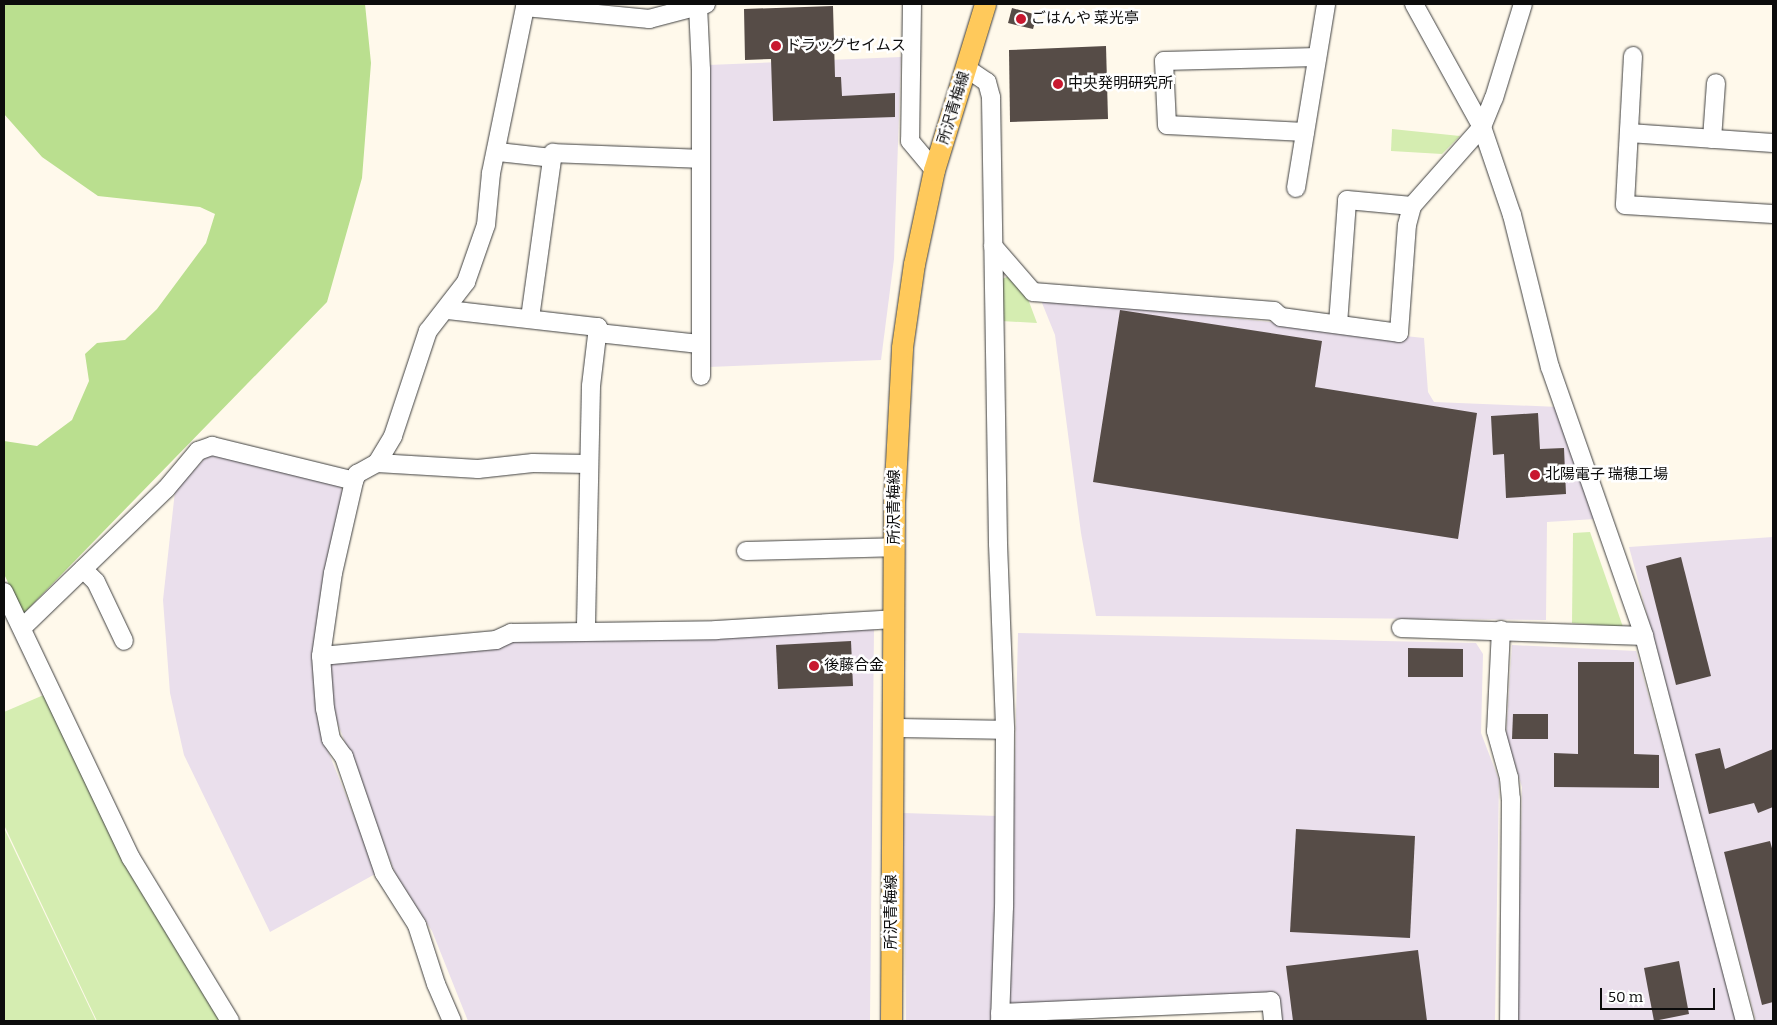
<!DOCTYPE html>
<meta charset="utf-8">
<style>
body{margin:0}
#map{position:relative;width:1777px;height:1025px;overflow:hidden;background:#fff9eb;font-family:Bitter,"Noto Sans JP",serif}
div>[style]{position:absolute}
.industrial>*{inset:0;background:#eadfec}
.green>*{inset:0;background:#d5edb1}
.forest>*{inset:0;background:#badf8f}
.building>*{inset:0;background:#564c47}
.roads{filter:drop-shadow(0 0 1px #3f3f3f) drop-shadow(0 0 1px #3f3f3f)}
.minor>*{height:18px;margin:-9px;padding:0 9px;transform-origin:9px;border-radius:9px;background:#fff}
.major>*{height:21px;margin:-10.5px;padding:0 10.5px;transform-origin:10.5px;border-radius:10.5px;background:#ffc95b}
.dots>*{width:14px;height:14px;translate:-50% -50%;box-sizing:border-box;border:2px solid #fff;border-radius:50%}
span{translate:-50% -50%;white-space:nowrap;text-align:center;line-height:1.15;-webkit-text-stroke:5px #fff;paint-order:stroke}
.poi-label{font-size:15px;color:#0c0c0c}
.left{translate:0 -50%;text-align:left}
.street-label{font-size:15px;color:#0c0c0c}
.frame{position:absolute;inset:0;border:5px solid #0c0c0c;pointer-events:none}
.scale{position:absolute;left:1600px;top:988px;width:115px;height:22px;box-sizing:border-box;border:2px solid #0c0c0c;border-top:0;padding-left:6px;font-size:15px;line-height:18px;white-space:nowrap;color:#0c0c0c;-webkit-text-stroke:4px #fff;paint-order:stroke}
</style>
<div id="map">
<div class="industrial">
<div style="clip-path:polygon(901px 57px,894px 259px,881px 360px,709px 367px,708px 65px)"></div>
<div style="clip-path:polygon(1040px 298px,1424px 338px,1428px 392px,1434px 402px,1559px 407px,1595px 519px,1547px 522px,1546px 620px,1096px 616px,1081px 533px,1055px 335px)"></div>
<div style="clip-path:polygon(217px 452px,339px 484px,345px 496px,315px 654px,324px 741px,377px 873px,270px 932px,184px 755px,170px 693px,163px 600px,175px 491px,205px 458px)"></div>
<div style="clip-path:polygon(1773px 537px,1773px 1021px,1756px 1021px,1629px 547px)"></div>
<div style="clip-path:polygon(874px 628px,870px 1021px,468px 1021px,432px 931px,395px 873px,332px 708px,330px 662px,513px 640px)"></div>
<div style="clip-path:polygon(1018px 633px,1476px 643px,1483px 654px,1481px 733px,1499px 780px,1495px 1021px,1278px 1021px,1276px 992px,1009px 1004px)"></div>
<div style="clip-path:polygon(1512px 645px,1636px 651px,1739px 1021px,1517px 1021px,1522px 787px,1506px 736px)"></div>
<div style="clip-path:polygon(903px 813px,998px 816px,991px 1021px,906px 1021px)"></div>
</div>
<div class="green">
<div style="clip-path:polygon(1392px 129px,1460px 136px,1442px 154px,1391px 151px)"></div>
<div style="clip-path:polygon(1011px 275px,1028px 299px,1037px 323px,1001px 321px,1000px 280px)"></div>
<div style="clip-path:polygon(1590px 532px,1623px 627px,1572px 623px,1573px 533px)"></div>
<div style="clip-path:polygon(46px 694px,221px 1021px,97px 1021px,4px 825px,4px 712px)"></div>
<div style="clip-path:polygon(4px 828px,96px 1021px,4px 1021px)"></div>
</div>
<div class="forest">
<div style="clip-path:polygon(4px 4px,365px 4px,371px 63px,362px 178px,327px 302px,23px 614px,4px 574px,4px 441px,37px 446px,72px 420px,89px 381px,85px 354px,97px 343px,125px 340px,157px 309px,206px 243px,215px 214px,200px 207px,98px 196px,42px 157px,4px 114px)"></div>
</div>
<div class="building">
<div style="clip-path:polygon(833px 6px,835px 77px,841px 77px,842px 96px,895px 93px,895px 117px,773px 121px,771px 59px,745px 60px,744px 9px)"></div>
<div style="clip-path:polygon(1012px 8px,1037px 15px,1033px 29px,1008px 23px)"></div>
<div style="clip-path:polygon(1106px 46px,1108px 119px,1010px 122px,1009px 50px)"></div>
<div style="clip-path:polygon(1120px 310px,1322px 341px,1315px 387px,1477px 413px,1458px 539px,1093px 482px)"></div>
<div style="clip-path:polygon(1538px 413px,1540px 449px,1564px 448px,1566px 494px,1506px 498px,1504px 454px,1493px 455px,1491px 416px)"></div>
<div style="clip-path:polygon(1681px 557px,1711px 676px,1676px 685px,1646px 566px)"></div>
<div style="clip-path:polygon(851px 641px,853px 686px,778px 689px,776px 645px)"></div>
<div style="clip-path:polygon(1408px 648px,1463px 649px,1463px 677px,1408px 677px)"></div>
<div style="clip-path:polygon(1578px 662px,1634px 662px,1634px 754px,1659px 755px,1659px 788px,1554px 787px,1554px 753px,1578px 754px)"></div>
<div style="clip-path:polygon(1513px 714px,1548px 714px,1548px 739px,1512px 739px)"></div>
<div style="clip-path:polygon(1720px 748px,1725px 769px,1773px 749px,1773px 807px,1758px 813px,1754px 803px,1709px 814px,1695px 754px)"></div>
<div style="clip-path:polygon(1296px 829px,1415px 836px,1410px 938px,1290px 932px)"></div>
<div style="clip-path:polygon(1770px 841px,1773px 852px,1773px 1002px,1762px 1005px,1724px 852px)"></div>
<div style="clip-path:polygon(1418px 950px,1427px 1021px,1293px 1021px,1286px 966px)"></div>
<div style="clip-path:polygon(1679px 961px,1689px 1014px,1654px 1021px,1644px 968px)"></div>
</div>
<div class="roads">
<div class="minor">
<div style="left:912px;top:4px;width:137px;rotate:90.8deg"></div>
<div style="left:910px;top:141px;width:38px;rotate:50deg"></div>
<div style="left:1414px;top:4px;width:141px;rotate:61.1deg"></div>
<div style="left:1482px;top:127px;width:93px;rotate:71.2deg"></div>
<div style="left:1512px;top:215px;width:157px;rotate:76deg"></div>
<div style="left:1550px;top:367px;width:285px;rotate:70.7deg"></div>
<div style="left:1644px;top:636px;width:398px;rotate:75.3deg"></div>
<div style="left:698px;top:6px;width:64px;rotate:87.3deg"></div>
<div style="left:701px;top:70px;width:306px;rotate:90deg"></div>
<div style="left:1633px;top:56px;width:149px;rotate:93.1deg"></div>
<div style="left:1625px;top:205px;width:148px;rotate:3.5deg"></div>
<div style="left:966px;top:68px;width:25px;rotate:34deg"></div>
<div style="left:987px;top:82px;width:16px;rotate:75deg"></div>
<div style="left:991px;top:97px;width:447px;rotate:89.1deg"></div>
<div style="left:998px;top:544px;width:186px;rotate:87.8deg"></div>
<div style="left:1005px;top:730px;width:177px;rotate:90.3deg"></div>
<div style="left:1004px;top:907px;width:114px;rotate:92deg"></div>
<div style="left:1305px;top:132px;width:138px;rotate:-177.1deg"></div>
<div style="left:1167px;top:125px;width:64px;rotate:-92.7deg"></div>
<div style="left:1164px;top:61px;width:153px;rotate:-1.5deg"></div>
<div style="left:1629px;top:133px;width:144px;rotate:4deg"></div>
<div style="left:1712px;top:139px;width:56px;rotate:-85.9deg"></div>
<div style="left:498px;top:152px;width:54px;rotate:6.3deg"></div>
<div style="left:1296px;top:188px;width:186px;rotate:-80.7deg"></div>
<div style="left:993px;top:246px;width:61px;rotate:49deg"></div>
<div style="left:1033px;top:292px;width:242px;rotate:4.5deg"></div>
<div style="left:1274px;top:311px;width:9px;rotate:41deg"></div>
<div style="left:1281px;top:317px;width:119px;rotate:7.7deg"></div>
<div style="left:1399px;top:333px;width:108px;rotate:-85.8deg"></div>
<div style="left:1407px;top:225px;width:20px;rotate:-75deg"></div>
<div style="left:1412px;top:206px;width:106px;rotate:-48.5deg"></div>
<div style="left:1482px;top:127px;width:31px;rotate:-68deg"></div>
<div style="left:1494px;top:98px;width:98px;rotate:-72.9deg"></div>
<div style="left:448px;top:310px;width:151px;rotate:6.5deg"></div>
<div style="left:598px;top:327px;width:59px;rotate:96.8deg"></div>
<div style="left:591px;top:386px;width:244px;rotate:91.2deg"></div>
<div style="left:530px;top:318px;width:167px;rotate:-82.1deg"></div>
<div style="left:553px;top:153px;width:148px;rotate:2.3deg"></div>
<div style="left:1338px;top:324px;width:124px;rotate:-85.8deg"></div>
<div style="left:1347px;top:200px;width:65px;rotate:5.3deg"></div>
<div style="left:598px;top:333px;width:102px;rotate:6.2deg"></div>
<div style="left:377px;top:463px;width:31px;rotate:-59deg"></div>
<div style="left:393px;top:436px;width:111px;rotate:-71.6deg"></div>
<div style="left:428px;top:331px;width:62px;rotate:-52.2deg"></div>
<div style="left:466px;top:282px;width:60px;rotate:-70.7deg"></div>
<div style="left:486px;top:225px;width:52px;rotate:-84.5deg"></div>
<div style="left:491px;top:173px;width:169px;rotate:-78.4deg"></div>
<div style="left:525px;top:7px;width:125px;rotate:5.5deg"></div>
<div style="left:649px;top:19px;width:59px;rotate:-14.7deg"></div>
<div style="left:746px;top:551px;width:148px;rotate:-1.5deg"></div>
<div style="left:83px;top:569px;width:18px;rotate:45deg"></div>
<div style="left:96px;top:582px;width:65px;rotate:64.6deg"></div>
<div style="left:4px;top:592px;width:295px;rotate:64.5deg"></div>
<div style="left:131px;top:858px;width:191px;rotate:58.7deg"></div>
<div style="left:22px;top:628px;width:200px;rotate:-44deg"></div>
<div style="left:166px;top:489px;width:50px;rotate:-49.9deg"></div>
<div style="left:198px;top:451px;width:15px;rotate:-20deg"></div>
<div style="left:212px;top:446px;width:146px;rotate:13.8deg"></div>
<div style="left:1401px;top:628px;width:243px;rotate:1.9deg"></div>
<div style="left:1501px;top:630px;width:101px;rotate:92.8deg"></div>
<div style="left:1496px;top:731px;width:49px;rotate:74.5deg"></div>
<div style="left:1509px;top:778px;width:21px;rotate:85deg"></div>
<div style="left:1511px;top:799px;width:222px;rotate:90.5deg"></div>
<div style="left:321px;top:656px;width:176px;rotate:-5.2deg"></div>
<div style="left:496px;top:640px;width:17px;rotate:-25deg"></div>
<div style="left:511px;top:633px;width:205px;rotate:-0.8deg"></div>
<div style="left:716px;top:630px;width:178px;rotate:-3.5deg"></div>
<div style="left:893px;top:728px;width:112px;rotate:1deg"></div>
<div style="left:1000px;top:1013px;width:271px;rotate:-2.5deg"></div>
<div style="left:1271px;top:1001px;width:20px;rotate:84deg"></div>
<div style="left:452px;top:1021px;width:40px;rotate:-113.4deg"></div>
<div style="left:436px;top:984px;width:62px;rotate:-107.9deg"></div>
<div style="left:417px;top:925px;width:62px;rotate:-122.4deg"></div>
<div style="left:384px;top:873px;width:123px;rotate:-109deg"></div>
<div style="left:344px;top:757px;width:22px;rotate:-126deg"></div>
<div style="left:331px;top:739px;width:31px;rotate:-101deg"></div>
<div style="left:325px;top:709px;width:53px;rotate:-94.3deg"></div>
<div style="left:321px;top:656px;width:84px;rotate:-81.8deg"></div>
<div style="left:333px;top:573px;width:94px;rotate:-77.1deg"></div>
<div style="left:354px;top:481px;width:8px;rotate:-67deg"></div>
<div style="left:357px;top:474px;width:23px;rotate:-29deg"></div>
<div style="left:377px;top:463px;width:101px;rotate:3.4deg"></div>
<div style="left:478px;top:469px;width:55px;rotate:-6.2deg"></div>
<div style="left:533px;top:463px;width:55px;rotate:1deg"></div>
</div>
<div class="major">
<div style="left:891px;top:1021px;width:519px;rotate:-89.67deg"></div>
<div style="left:894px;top:502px;width:155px;rotate:-87deg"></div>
<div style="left:902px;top:347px;width:84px;rotate:-81.8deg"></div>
<div style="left:914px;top:264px;width:96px;rotate:-78deg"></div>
<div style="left:934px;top:170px;width:174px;rotate:-72.9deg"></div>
</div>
</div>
<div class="dots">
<div style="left:1021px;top:19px;background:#c8182f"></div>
<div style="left:776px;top:46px;background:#c8182f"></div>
<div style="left:1058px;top:84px;background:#c8182f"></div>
<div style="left:1535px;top:475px;background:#c8182f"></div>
<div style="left:814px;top:666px;background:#c8182f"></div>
</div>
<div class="poi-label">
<span class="left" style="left:1031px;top:19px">ごはんや 菜光亭</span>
<span class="left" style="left:786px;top:46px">ドラッグセイムス</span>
<span class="left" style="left:1068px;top:84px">中央発明研究所</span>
<span class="left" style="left:1545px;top:475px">北陽電子 瑞穂工場</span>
<span class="left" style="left:824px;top:666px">後藤合金</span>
</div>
<div class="street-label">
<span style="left:954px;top:108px;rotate:-73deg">所沢青梅線</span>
<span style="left:895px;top:507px;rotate:-90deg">所沢青梅線</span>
<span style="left:892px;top:912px;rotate:-90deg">所沢青梅線</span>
</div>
<div class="frame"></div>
<div class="scale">50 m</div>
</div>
